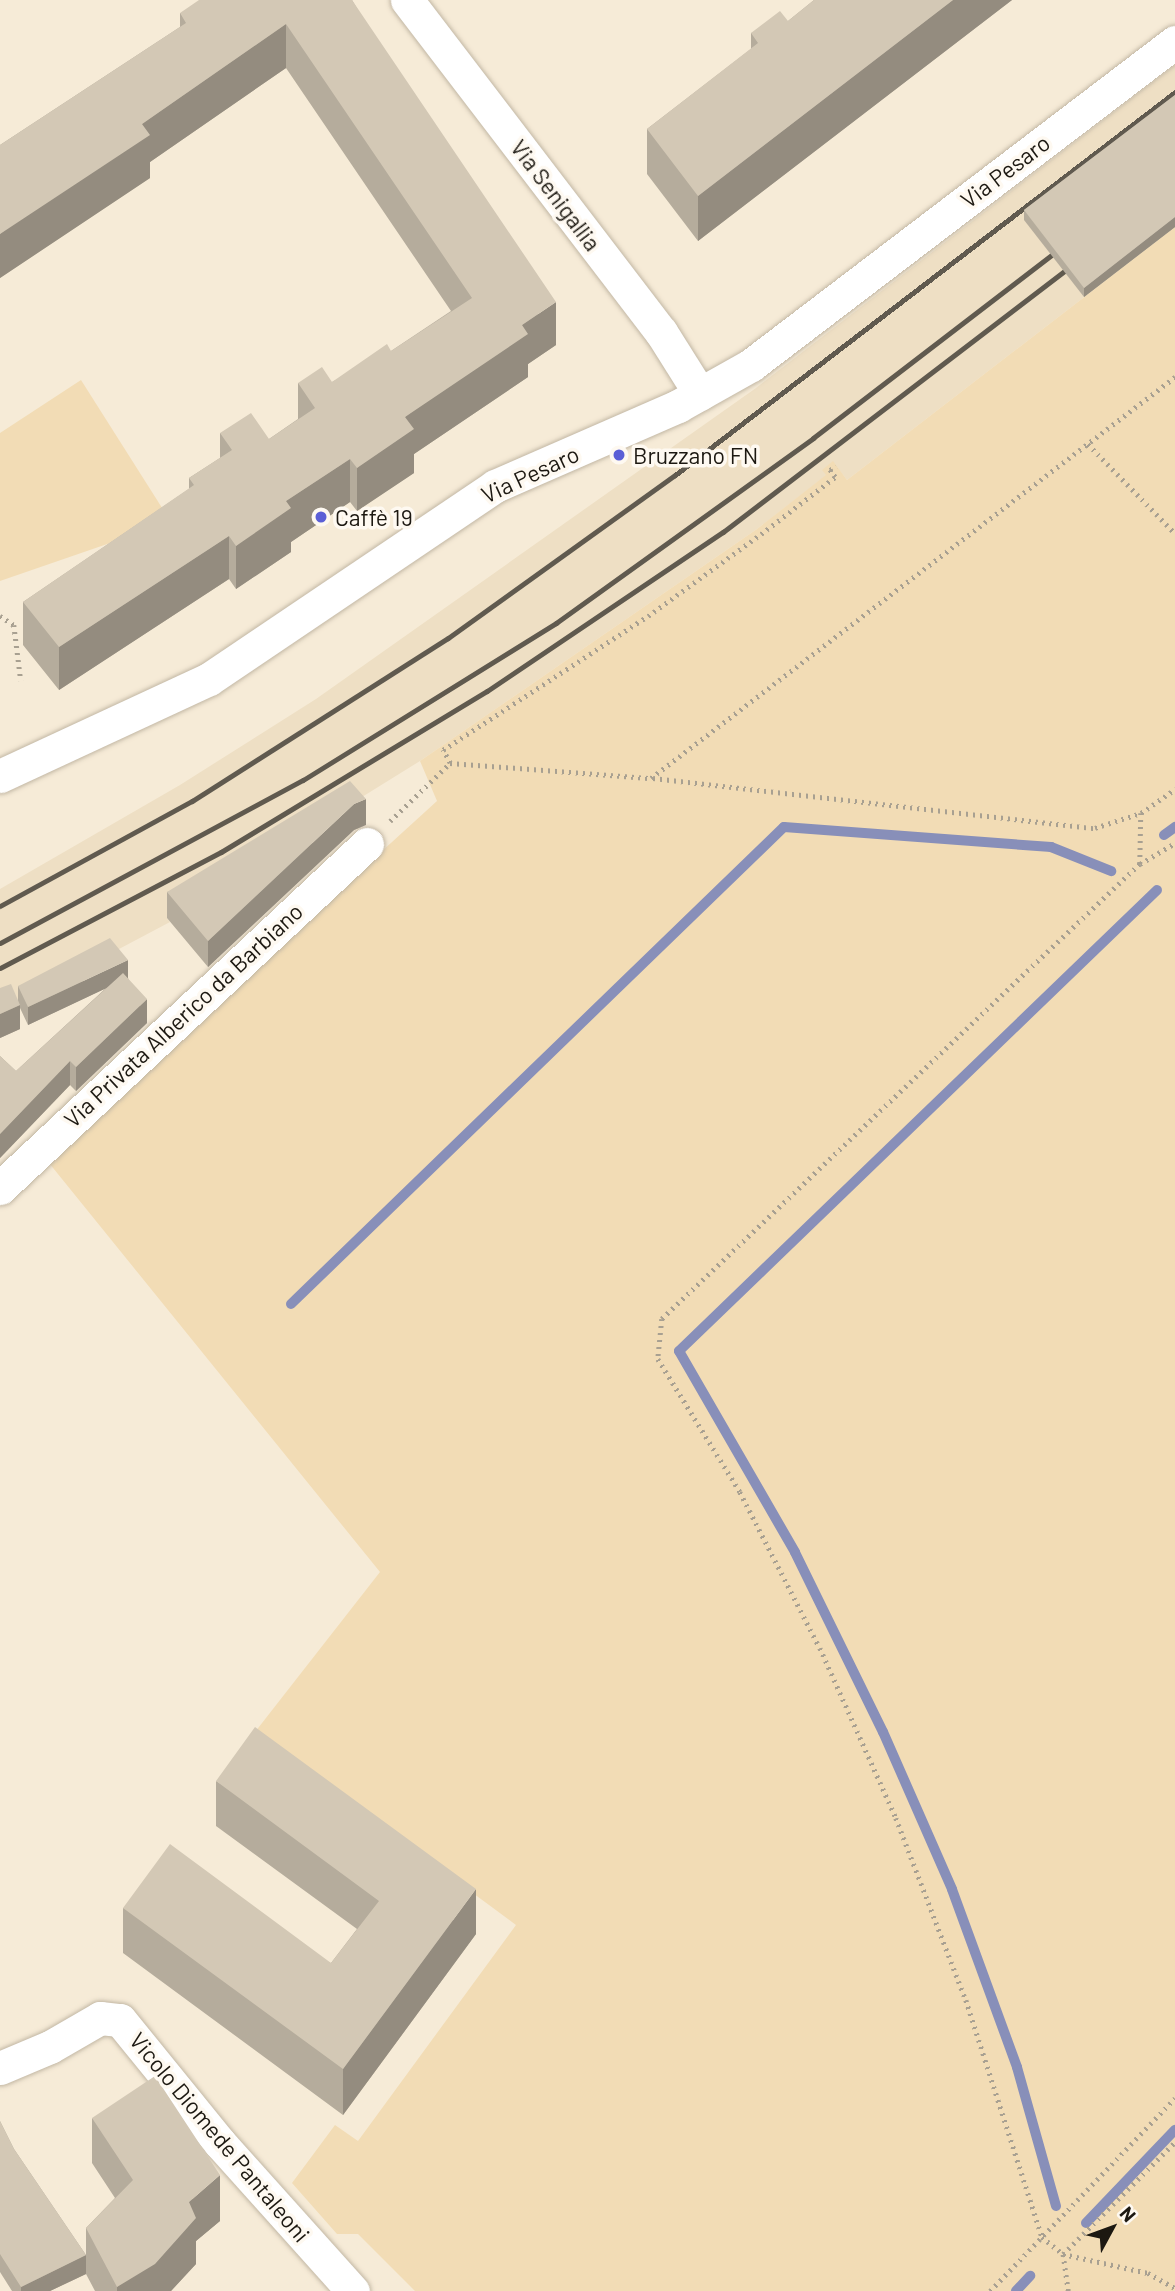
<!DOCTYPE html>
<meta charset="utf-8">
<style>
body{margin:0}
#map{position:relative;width:1175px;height:2291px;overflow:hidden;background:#f6ebd7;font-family:Barlow,sans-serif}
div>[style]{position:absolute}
.built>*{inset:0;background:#eedfc4}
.green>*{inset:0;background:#f2dcb5}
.stream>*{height:10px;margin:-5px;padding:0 5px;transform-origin:5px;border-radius:5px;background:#888fb9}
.path>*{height:4.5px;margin-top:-2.25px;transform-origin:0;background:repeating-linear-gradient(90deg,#a8a091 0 2px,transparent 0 7px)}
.roads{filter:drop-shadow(0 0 2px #c2b7a4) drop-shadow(0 0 2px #c2b7a4)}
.minor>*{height:33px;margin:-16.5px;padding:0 16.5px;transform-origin:16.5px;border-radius:16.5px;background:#fff}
.rail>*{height:5px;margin:-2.5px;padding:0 2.5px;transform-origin:2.5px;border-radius:2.5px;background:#605a4f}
.wall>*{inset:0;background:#b5ac9c}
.shaded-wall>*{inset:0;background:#948c7f}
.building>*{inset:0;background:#d3c8b5}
.dots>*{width:19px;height:19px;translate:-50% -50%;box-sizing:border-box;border:4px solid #fef9f1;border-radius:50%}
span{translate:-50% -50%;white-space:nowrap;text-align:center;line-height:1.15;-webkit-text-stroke:7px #fef9f1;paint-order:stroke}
.street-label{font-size:23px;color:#1c1811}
.poi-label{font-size:23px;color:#1c1811}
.left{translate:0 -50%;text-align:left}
.north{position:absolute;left:1077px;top:2193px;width:70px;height:70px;-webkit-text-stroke:5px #fef9f1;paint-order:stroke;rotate:49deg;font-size:19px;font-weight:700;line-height:28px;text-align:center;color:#1c1811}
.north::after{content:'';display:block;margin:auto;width:24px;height:32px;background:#1c1811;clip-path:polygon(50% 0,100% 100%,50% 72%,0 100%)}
</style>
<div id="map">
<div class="built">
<div style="clip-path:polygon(1175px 65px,1175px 227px,847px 480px,833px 462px,827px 475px,757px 529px,420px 761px,167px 918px,170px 922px,0 1012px,0 889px,180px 785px,316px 699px,756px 388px)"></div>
</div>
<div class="green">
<div style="clip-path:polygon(1175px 227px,1175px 2291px,415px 2291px,358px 2234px,337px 2234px,292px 2183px,335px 2125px,358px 2141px,516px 1925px,255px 1732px,380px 1572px,45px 1158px,437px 801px,420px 761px,757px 529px,826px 475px,822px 470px,833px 461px,847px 480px)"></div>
<div style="clip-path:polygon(81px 380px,171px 522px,0 581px,0 433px)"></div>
</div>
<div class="stream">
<div style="left:1164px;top:835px;width:14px;rotate:-36deg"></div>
<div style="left:291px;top:1304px;width:686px;rotate:-44.06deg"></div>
<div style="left:784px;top:827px;width:268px;rotate:4.3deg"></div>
<div style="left:1051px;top:847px;width:65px;rotate:21.8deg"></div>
<div style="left:1056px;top:2206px;width:144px;rotate:-105.7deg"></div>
<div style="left:1017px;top:2067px;width:189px;rotate:-110.1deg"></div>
<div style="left:952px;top:1889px;width:171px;rotate:-113.7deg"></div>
<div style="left:883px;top:1732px;width:200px;rotate:-116.1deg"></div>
<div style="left:795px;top:1552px;width:232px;rotate:-120deg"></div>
<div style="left:679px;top:1351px;width:664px;rotate:-43.96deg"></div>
<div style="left:1086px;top:2223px;width:129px;rotate:-46.3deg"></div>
<div style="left:1016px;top:2291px;width:21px;rotate:-47deg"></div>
</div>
<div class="path">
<div style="left:1088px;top:444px;width:124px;rotate:45.7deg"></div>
<div style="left:0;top:616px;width:17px;rotate:33deg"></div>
<div style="left:14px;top:625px;width:56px;rotate:82.9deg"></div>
<div style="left:450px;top:763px;width:15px;rotate:-118deg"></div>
<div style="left:443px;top:750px;width:245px;rotate:-33.2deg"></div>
<div style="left:648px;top:616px;width:140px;rotate:-36deg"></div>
<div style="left:761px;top:534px;width:93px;rotate:-37.6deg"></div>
<div style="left:835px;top:477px;width:9px;rotate:-126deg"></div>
<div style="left:830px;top:470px;width:7px;rotate:-34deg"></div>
<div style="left:653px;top:778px;width:445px;rotate:6.5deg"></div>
<div style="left:1095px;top:828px;width:48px;rotate:-18.1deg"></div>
<div style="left:1141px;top:813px;width:42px;rotate:-35.2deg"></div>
<div style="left:1141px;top:813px;width:51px;rotate:91.1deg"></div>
<div style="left:1140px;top:864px;width:41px;rotate:-31deg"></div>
<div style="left:390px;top:821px;width:83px;rotate:-44deg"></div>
<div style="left:450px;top:763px;width:202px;rotate:4.3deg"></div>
<div style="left:651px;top:778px;width:660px;rotate:-37.43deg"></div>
<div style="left:1140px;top:864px;width:660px;rotate:136.41deg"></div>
<div style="left:662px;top:1319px;width:40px;rotate:95.7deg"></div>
<div style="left:658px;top:1359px;width:156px;rotate:58.3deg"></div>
<div style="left:740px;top:1492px;width:175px;rotate:62.9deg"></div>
<div style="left:820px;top:1648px;width:186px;rotate:65.9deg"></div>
<div style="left:896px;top:1818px;width:195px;rotate:69deg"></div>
<div style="left:966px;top:2000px;width:249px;rotate:72.2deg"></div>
<div style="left:1042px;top:2237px;width:27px;rotate:39deg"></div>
<div style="left:1063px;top:2254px;width:87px;rotate:12.6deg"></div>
<div style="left:1148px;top:2273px;width:31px;rotate:29deg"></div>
<div style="left:990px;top:2291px;width:267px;rotate:-46.2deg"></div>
<div style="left:1068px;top:2291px;width:37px;rotate:-98deg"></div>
<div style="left:1063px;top:2254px;width:158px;rotate:-45deg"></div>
</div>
<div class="roads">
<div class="minor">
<div style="left:407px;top:0;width:418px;rotate:52.6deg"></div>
<div style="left:661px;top:332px;width:73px;rotate:57.8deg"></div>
<div style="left:0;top:776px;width:230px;rotate:-24.9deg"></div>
<div style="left:209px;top:679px;width:345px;rotate:-34deg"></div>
<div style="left:495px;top:486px;width:200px;rotate:-23.6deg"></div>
<div style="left:678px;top:406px;width:84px;rotate:-29.3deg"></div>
<div style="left:751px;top:365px;width:533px;rotate:-37.3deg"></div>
<div style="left:0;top:1188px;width:503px;rotate:-43.15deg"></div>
<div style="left:0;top:2068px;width:54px;rotate:-22.8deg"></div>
<div style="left:50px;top:2047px;width:58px;rotate:-30.1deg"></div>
<div style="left:100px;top:2018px;width:20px;rotate:6deg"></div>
<div style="left:120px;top:2020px;width:159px;rotate:50.9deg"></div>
<div style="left:220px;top:2143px;width:199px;rotate:48.1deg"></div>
</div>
</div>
<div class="rail">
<div style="left:0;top:906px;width:219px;rotate:-28.7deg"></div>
<div style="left:192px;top:801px;width:303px;rotate:-32.5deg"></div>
<div style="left:448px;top:638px;width:279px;rotate:-35.7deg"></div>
<div style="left:675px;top:475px;width:630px;rotate:-37.45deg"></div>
<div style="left:0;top:943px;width:344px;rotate:-28.3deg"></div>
<div style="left:303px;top:780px;width:298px;rotate:-31.8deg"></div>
<div style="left:556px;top:623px;width:317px;rotate:-35.7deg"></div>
<div style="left:813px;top:438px;width:319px;rotate:-37.5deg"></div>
<div style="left:0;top:968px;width:250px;rotate:-27.7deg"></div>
<div style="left:221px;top:852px;width:311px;rotate:-31.2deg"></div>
<div style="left:487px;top:691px;width:285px;rotate:-34deg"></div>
<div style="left:723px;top:532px;width:449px;rotate:-37.4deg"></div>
</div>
<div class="wall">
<div style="clip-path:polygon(352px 0,556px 345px,528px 364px,528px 377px,414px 454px,414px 473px,357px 511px,350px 502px,291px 542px,291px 552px,236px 589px,229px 579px,59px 690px,23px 645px,23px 602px,189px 489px,189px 478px,220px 458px,220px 433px,269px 439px,298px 419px,298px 383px,332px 382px,391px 351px,451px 311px,286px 68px,150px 162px,150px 178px,0 278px,0 145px,180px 27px,180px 13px)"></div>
<div style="clip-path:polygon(814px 0,1012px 0,698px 241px,647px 174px,647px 129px,751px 49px,751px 33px,788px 21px)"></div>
<div style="clip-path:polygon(1175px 95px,1175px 227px,1084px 297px,1024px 220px,1024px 210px)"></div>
<div style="clip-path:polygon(366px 825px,354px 830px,208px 967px,167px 918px,167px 892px)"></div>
<div style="clip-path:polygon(128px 978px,147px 1023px,76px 1091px,70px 1085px,0 1158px,0 1056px,16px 1071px,106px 988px,28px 1025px,20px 1008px,20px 1029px,0 1038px,0 988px,18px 1001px,18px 986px)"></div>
<div style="clip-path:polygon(216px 1781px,476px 1934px,343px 2115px,123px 1953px,123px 1908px,331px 1963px,357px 1929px,216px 1826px)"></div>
<div style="clip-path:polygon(92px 2118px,220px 2221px,196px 2241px,196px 2264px,171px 2291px,95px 2291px,86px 2274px,50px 2291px,12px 2291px,0 2272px,0 2121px,14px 2149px,86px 2255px,86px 2228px,115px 2198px,92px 2163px)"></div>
</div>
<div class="shaded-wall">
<div style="clip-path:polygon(953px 0,1012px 0,698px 241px,698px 196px)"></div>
<div style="clip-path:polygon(286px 24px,286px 68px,150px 162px,150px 178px,0 278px,0 234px,142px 124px)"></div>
<div style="clip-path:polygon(1175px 217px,1175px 227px,1084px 297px,1084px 288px)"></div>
<div style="clip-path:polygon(556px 302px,556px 345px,528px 364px,528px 377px,414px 454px,414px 473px,357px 511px,357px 468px,405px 417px,522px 325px)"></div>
<div style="clip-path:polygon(350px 459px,350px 502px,291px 542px,291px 552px,236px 589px,236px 546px,286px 501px)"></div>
<div style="clip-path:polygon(229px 536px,229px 579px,59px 690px,59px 647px)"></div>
<div style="clip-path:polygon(366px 799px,366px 825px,354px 830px,208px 967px,208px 941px,354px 804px)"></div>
<div style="clip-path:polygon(128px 960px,128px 978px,28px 1025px,28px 1007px)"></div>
<div style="clip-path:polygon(147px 999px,147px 1023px,76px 1091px,76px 1067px)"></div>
<div style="clip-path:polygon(20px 1005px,20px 1029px,0 1038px,0 1014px)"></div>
<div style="clip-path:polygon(70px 1061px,70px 1085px,0 1158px,0 1134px)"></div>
<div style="clip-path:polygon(476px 1889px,476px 1934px,343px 2115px,343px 2069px)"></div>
<div style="clip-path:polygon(220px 2175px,220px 2221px,196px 2241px,196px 2264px,171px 2291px,117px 2291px,117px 2287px,189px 2202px)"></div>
<div style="clip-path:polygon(86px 2255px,86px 2274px,50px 2291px,21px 2291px,21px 2287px)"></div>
</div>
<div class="building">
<div style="clip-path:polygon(199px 0,352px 0,556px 302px,522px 325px,528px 334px,405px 417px,414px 429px,357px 468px,350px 459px,286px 501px,291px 508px,236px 546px,229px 536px,59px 647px,23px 602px,194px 485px,189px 478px,232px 450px,220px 433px,251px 413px,269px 439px,315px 408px,298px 383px,322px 367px,332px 382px,387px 344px,391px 351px,472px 298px,286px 24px,142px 124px,150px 135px,0 234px,0 145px,186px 23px,180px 13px)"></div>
<div style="clip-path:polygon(814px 0,953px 0,698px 196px,647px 129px,758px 43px,751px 33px,780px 11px,788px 21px)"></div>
<div style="clip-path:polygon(1175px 95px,1175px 217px,1084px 288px,1024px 210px)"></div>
<div style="clip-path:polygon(350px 781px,366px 799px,354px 804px,208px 941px,167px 892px)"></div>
<div style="clip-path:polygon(110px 938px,128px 960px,28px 1007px,18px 986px)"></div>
<div style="clip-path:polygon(123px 973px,147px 999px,76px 1067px,70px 1061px,0 1134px,0 1056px,16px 1071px)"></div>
<div style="clip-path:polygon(11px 984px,20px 1005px,0 1014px,0 988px)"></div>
<div style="clip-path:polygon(255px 1727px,476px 1889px,343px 2069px,123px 1908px,170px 1844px,331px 1963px,379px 1901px,216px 1781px)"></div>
<div style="clip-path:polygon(155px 2076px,220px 2175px,189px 2202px,196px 2218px,155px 2264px,117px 2287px,86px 2228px,133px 2180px,92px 2118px)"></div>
<div style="clip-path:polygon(0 2121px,14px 2149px,86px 2255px,21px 2287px,0 2254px)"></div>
</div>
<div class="dots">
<div style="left:619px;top:455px;background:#5b5fd6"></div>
<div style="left:321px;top:517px;background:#5b5fd6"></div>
</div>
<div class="street-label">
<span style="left:1005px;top:171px;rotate:-37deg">Via Pesaro</span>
<span style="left:556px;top:195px;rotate:53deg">Via Senigallia</span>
<span style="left:530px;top:474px;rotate:-25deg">Via Pesaro</span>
<span style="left:183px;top:1015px;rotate:-43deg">Via Privata Alberico da Barbiano</span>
<span style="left:220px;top:2137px;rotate:50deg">Vicolo Diomede Pantaleoni</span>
</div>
<div class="poi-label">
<span class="left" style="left:633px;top:455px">Bruzzano FN</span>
<span class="left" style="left:335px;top:517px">Caffè 19</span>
</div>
<div class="north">N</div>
</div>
